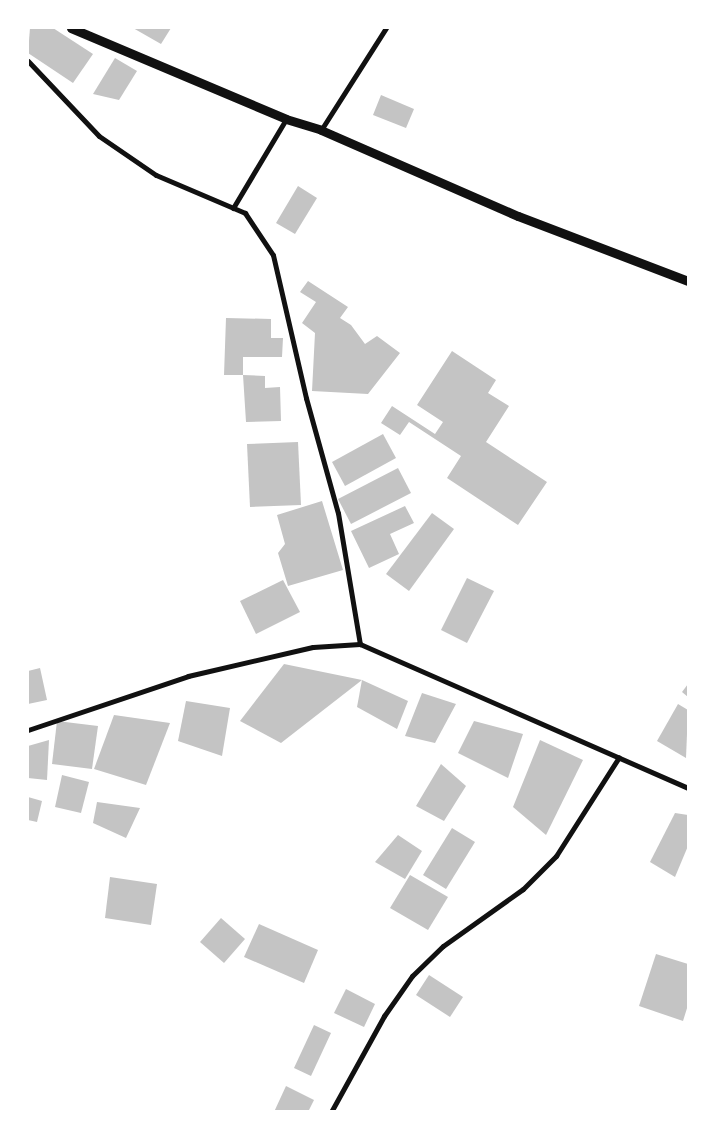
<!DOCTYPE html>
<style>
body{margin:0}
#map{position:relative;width:716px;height:1139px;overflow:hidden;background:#fff;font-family:"Source Sans 3",sans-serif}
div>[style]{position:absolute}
.building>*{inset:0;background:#c4c4c4}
.minor>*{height:5px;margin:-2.5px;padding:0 2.5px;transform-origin:2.5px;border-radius:2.5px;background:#111}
.tertiary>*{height:9px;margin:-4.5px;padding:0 4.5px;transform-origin:4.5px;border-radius:4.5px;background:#111}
span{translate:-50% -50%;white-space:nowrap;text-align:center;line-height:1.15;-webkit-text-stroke:5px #fff;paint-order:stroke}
.frame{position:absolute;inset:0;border:29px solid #fff;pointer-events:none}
</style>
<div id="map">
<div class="building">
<div style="clip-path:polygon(30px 28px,53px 28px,93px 54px,73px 83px,28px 53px)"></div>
<div style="clip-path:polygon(133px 28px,171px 28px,161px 44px)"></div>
<div style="clip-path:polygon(115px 58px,137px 71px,119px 100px,93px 94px)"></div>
<div style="clip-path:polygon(381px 95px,414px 109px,406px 128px,373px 115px)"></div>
<div style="clip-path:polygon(298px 186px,317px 198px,295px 234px,276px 223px)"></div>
<div style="clip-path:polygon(308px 281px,348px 307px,340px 318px,351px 325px,365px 344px,377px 336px,400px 353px,368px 394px,312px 391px,315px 333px,302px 323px,316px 302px,300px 292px)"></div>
<div style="clip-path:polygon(226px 318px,271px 319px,271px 338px,283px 338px,282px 357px,243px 357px,243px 375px,224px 375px)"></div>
<div style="clip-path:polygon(452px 351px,496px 380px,488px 393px,509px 406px,486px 442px,547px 482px,518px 525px,447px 478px,461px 456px,409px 422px,400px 435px,381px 423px,392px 406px,435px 434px,443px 422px,417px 405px)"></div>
<div style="clip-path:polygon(243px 375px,265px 376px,265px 388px,280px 387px,281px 421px,246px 422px)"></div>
<div style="clip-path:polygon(383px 434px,396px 458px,345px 486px,332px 462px)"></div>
<div style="clip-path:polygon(298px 442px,301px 505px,250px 507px,247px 444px)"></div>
<div style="clip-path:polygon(398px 468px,411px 493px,351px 524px,338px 499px)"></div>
<div style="clip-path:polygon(322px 501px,343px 570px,288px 586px,278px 553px,285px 544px,277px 515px)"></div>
<div style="clip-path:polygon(405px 506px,414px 523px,390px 534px,399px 554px,369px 568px,351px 531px)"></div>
<div style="clip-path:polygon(432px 513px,454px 529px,409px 591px,386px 574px)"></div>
<div style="clip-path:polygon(467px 578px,494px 591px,467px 643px,441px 630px)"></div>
<div style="clip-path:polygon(283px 580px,300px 612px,256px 634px,240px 601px)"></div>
<div style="clip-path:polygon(284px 664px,362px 680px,281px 743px,240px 721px)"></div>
<div style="clip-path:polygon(40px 668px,47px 700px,28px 704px,28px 671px)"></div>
<div style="clip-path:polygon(362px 680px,408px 701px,397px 729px,357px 707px)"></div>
<div style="clip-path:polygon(688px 684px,688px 697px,682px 692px)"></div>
<div style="clip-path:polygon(422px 693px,456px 704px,435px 743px,405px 736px)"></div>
<div style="clip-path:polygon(186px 701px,230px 708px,222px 756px,178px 741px)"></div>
<div style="clip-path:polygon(678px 704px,688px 710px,686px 758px,657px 741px)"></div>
<div style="clip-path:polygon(114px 715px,170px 723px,146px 785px,94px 769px)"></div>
<div style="clip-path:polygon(57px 721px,98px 726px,92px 769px,52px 764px)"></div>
<div style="clip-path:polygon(474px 721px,523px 734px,508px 778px,458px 753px)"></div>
<div style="clip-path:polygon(49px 740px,47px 780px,28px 778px,28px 746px)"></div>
<div style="clip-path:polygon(540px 740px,583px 760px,546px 835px,513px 807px)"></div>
<div style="clip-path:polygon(441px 764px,466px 786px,444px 821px,416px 806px)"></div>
<div style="clip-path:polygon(62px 775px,89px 782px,81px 813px,55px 807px)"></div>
<div style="clip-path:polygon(28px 797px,42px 801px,37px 822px,28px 820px)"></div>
<div style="clip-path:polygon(97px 802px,140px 808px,126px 838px,93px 823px)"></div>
<div style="clip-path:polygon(675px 813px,688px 815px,688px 846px,675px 877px,650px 862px)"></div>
<div style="clip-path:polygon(452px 828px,475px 842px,446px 889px,423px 875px)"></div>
<div style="clip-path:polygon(398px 835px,422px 851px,405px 879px,375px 862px)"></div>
<div style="clip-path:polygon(410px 875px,448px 897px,428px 930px,390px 908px)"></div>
<div style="clip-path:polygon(110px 877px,157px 884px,151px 925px,105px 918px)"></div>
<div style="clip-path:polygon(221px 918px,245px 939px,224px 963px,200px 942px)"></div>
<div style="clip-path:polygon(259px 924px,318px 950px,304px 983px,244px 957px)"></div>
<div style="clip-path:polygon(656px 954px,688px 964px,688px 1005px,683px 1021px,639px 1006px)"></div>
<div style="clip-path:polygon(429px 975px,463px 997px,450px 1017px,416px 995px)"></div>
<div style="clip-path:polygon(346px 989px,375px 1004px,364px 1027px,334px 1013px)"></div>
<div style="clip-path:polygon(314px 1025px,331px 1033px,311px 1076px,294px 1068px)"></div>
<div style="clip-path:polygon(286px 1086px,314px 1100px,308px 1112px,274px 1112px)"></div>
</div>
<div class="minor">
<div style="left:28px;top:61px;width:103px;rotate:46.6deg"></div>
<div style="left:99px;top:136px;width:69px;rotate:34.4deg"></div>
<div style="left:156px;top:175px;width:97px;rotate:23.1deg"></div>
<div style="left:245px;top:213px;width:50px;rotate:56.3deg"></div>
<div style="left:273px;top:255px;width:147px;rotate:77deg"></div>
<div style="left:306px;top:398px;width:119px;rotate:74.5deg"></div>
<div style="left:338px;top:513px;width:133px;rotate:80.5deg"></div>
<div style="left:321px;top:130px;width:121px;rotate:-57.5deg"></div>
<div style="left:233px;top:208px;width:104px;rotate:-59.2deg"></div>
<div style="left:28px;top:730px;width:169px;rotate:-18.6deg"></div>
<div style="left:188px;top:676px;width:128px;rotate:-13.1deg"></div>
<div style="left:313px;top:647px;width:47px;rotate:-3.7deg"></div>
<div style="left:360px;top:644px;width:358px;rotate:23.7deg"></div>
<div style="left:331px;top:1112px;width:110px;rotate:-61.1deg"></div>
<div style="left:384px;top:1016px;width:49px;rotate:-55deg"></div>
<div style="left:412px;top:976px;width:43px;rotate:-44.1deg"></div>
<div style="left:443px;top:946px;width:98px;rotate:-35.5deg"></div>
<div style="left:523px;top:889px;width:47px;rotate:-45deg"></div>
<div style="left:556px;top:856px;width:117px;rotate:-57.5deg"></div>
</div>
<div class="tertiary">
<div style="left:71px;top:28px;width:233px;rotate:22.9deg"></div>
<div style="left:286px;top:119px;width:37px;rotate:17deg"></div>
<div style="left:321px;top:130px;width:215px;rotate:23.6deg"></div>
<div style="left:518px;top:216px;width:182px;rotate:20.9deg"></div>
</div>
<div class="frame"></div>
</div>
